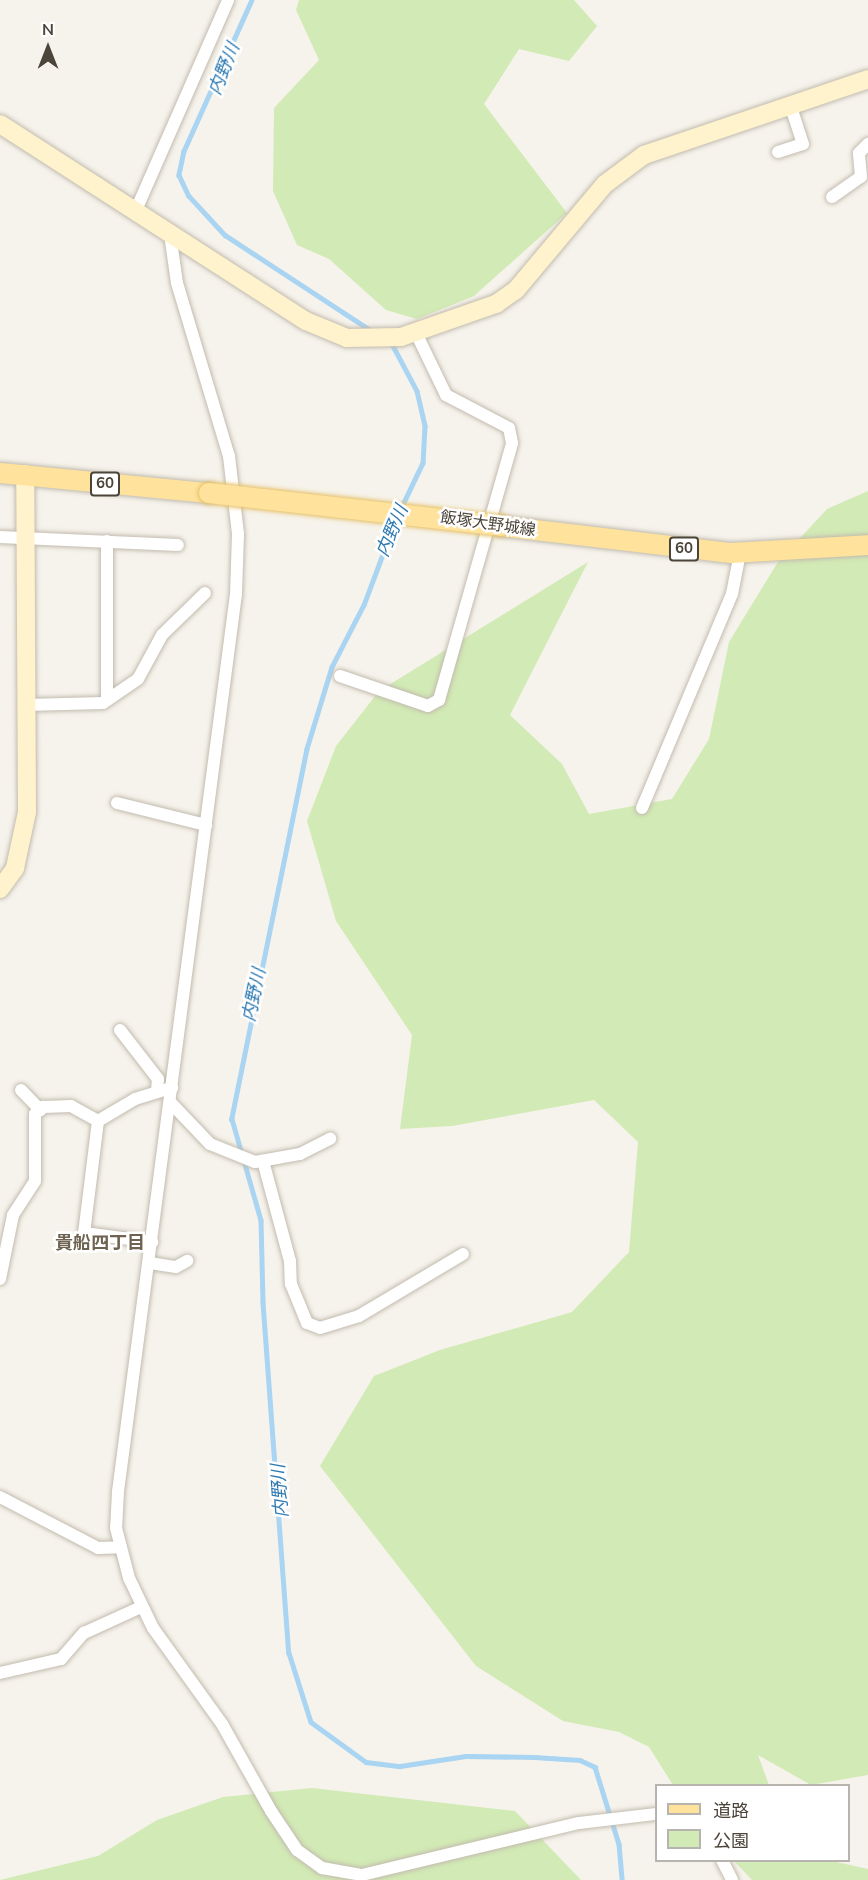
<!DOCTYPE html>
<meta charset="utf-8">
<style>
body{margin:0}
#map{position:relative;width:868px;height:1880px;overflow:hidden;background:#f6f3ec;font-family:"Nunito Sans","Noto Sans JP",sans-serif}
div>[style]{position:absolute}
.green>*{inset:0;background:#d2eab5}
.stream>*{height:4.5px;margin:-2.25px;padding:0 2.25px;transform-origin:2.25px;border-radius:2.25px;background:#a9d4f2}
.roads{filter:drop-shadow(0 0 2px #c2bbae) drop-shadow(0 0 2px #c2bbae)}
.street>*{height:12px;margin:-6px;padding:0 6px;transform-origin:6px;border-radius:6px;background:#fff}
.secondary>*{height:18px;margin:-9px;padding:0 9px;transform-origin:9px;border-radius:9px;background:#fff3cd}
.primary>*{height:20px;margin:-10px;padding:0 10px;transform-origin:10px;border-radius:10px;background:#ffe39c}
.bridges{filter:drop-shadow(0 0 2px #e6c16a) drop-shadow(0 0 2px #e6c16a)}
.primary-bridge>*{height:20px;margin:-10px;padding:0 10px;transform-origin:10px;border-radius:10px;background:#ffe39c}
span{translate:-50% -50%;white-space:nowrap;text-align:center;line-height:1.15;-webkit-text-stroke:5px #fff;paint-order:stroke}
.shield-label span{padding:2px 4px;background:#fff;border:2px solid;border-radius:4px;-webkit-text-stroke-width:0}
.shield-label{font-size:15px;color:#4b4439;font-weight:700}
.street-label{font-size:16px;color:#4b4439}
.water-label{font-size:18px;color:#2e7ab2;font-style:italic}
.neighbourhood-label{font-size:18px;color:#6e6250;font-weight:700}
.legend{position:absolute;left:655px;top:1784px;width:195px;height:78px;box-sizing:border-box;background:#fff;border:2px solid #b7b4b0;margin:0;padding:8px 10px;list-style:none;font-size:18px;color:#4b4439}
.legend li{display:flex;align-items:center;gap:12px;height:30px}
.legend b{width:30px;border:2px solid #b7b4b0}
.north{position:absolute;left:18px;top:18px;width:60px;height:60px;-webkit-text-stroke:4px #fff;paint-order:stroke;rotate:0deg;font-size:16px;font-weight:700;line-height:24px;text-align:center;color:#4b4439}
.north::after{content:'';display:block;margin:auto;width:21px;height:27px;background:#4b4439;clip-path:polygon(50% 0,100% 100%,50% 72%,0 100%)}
</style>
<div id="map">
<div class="green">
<div style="clip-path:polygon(299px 0,574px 0,597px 26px,569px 61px,519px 49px,484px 104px,567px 213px,474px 296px,417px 319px,386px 310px,329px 259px,297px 245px,273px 191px,274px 108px,319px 60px,296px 10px)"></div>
<div style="clip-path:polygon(868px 491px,868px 1775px,811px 1785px,758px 1755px,769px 1785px,673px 1785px,649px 1747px,619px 1732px,563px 1721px,476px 1666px,320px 1466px,374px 1376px,440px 1350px,572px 1312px,629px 1252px,638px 1142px,594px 1100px,452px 1126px,400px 1129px,412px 1035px,336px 921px,307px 821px,336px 746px,379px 691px,588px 562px,510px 715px,562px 764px,589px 814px,672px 799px,709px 739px,729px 642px,778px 562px,827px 509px)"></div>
<div style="clip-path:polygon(312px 1788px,515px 1811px,581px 1880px,0 1880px,98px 1856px,157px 1820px,223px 1797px)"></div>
<div style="clip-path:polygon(734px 1861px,832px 1861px,868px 1869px,868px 1880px,752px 1880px)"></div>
</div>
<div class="stream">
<div style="left:252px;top:0;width:166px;rotate:114.2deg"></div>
<div style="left:184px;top:151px;width:25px;rotate:102deg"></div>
<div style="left:179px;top:175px;width:23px;rotate:65deg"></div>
<div style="left:189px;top:196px;width:53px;rotate:47.3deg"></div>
<div style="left:225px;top:235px;width:177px;rotate:33.2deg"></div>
<div style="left:391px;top:342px;width:55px;rotate:62deg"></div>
<div style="left:417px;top:391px;width:36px;rotate:77deg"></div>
<div style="left:425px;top:426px;width:37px;rotate:93deg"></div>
<div style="left:423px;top:463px;width:51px;rotate:115.6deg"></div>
<div style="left:396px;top:520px;width:91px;rotate:110.6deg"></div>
<div style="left:364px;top:605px;width:70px;rotate:117.3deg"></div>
<div style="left:332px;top:667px;width:86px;rotate:107deg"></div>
<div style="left:307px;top:749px;width:378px;rotate:101.5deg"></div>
<div style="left:232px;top:1119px;width:105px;rotate:74deg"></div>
<div style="left:261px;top:1220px;width:83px;rotate:88.6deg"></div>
<div style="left:263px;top:1303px;width:351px;rotate:85.8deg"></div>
<div style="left:289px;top:1653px;width:72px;rotate:72.3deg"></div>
<div style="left:311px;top:1722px;width:68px;rotate:36deg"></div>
<div style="left:366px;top:1762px;width:34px;rotate:7deg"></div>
<div style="left:400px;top:1766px;width:66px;rotate:-8.7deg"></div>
<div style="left:465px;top:1756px;width:69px;rotate:0.8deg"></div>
<div style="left:534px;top:1757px;width:46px;rotate:3.7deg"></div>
<div style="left:580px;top:1760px;width:17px;rotate:25deg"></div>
<div style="left:595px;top:1767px;width:81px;rotate:72.7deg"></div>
<div style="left:619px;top:1844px;width:36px;rotate:85deg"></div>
</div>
<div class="roads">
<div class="street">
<div style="left:778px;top:152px;width:26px;rotate:-18deg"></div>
<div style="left:803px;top:144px;width:42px;rotate:-108deg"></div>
<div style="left:832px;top:197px;width:35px;rotate:-35deg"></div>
<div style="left:861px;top:177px;width:24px;rotate:-95deg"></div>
<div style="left:859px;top:153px;width:13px;rotate:-45deg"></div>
<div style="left:136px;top:210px;width:229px;rotate:-66.3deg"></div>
<div style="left:170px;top:234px;width:49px;rotate:81.9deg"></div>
<div style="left:177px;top:283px;width:181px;rotate:73.3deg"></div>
<div style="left:229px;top:456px;width:79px;rotate:83.4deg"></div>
<div style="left:238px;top:534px;width:60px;rotate:91.9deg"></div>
<div style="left:236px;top:594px;width:906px;rotate:97.49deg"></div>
<div style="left:118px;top:1492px;width:36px;rotate:93deg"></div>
<div style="left:116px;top:1528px;width:52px;rotate:75.4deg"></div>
<div style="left:129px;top:1578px;width:55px;rotate:64.4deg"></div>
<div style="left:153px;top:1628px;width:118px;rotate:54.3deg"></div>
<div style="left:222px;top:1724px;width:100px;rotate:60.6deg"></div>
<div style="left:271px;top:1811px;width:47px;rotate:56.3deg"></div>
<div style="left:297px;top:1850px;width:31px;rotate:36deg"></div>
<div style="left:322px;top:1868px;width:41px;rotate:9.9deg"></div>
<div style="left:362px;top:1875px;width:223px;rotate:-13.5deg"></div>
<div style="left:579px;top:1823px;width:78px;rotate:-6.7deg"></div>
<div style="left:0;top:537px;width:178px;rotate:2.6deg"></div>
<div style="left:340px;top:676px;width:93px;rotate:18.8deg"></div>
<div style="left:428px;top:706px;width:13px;rotate:-29deg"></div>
<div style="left:439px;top:700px;width:267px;rotate:-74.1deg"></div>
<div style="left:512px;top:443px;width:15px;rotate:-101deg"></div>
<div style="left:509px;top:428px;width:71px;rotate:-152.4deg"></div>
<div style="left:446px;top:395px;width:71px;rotate:-115.8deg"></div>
<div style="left:107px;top:700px;width:159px;rotate:-90deg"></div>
<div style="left:26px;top:705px;width:77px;rotate:-1.5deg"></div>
<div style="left:103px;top:703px;width:42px;rotate:-34.4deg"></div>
<div style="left:138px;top:679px;width:50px;rotate:-61.4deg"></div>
<div style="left:162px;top:635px;width:60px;rotate:-44.3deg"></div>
<div style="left:117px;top:803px;width:92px;rotate:13.9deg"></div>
<div style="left:642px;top:808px;width:232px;rotate:-67.2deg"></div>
<div style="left:732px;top:594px;width:42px;rotate:-79deg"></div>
<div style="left:120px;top:1030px;width:62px;rotate:52.2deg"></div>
<div style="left:158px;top:1079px;width:11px;rotate:95deg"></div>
<div style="left:21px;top:1090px;width:28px;rotate:46deg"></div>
<div style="left:170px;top:1102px;width:58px;rotate:46.4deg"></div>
<div style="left:210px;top:1144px;width:48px;rotate:21.8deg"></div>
<div style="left:255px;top:1162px;width:46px;rotate:-10.1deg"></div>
<div style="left:300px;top:1154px;width:34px;rotate:-27deg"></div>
<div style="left:98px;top:1121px;width:113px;rotate:97.1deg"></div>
<div style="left:84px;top:1233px;width:69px;rotate:7.5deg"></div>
<div style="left:263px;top:1161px;width:104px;rotate:74.9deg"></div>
<div style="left:290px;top:1261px;width:23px;rotate:88deg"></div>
<div style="left:291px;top:1284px;width:42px;rotate:67.7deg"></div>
<div style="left:307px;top:1323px;width:14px;rotate:21deg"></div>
<div style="left:320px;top:1328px;width:41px;rotate:-17.1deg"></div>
<div style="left:359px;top:1316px;width:121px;rotate:-30.8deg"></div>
<div style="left:150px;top:1263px;width:26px;rotate:9deg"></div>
<div style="left:176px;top:1267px;width:13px;rotate:-29deg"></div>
<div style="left:0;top:1279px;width:65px;rotate:-78.5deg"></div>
<div style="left:13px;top:1215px;width:40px;rotate:-57.1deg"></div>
<div style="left:35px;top:1181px;width:67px;rotate:-90deg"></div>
<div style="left:35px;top:1114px;width:11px;rotate:-41deg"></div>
<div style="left:43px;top:1107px;width:28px;rotate:-2deg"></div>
<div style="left:71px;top:1106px;width:31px;rotate:29deg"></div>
<div style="left:98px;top:1121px;width:43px;rotate:-30.7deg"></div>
<div style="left:135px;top:1099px;width:39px;rotate:-17deg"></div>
<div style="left:0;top:1497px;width:110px;rotate:27.5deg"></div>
<div style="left:98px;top:1548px;width:23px;rotate:-2deg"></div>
<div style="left:0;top:1673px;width:63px;rotate:-12.9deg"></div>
<div style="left:61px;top:1659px;width:35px;rotate:-49deg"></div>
<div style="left:84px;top:1633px;width:63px;rotate:-24.5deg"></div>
<div style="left:722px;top:1860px;width:22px;rotate:63deg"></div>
</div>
<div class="secondary">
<div style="left:0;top:124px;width:364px;rotate:32.8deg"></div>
<div style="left:306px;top:321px;width:44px;rotate:22.5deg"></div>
<div style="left:347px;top:338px;width:54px;rotate:-1.1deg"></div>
<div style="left:401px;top:337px;width:101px;rotate:-19.2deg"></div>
<div style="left:496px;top:304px;width:24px;rotate:-35deg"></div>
<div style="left:516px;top:290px;width:138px;rotate:-50deg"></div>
<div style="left:605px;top:184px;width:49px;rotate:-36.6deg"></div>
<div style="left:644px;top:155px;width:237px;rotate:-18.7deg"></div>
<div style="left:0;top:889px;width:26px;rotate:-54deg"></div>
<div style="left:15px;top:868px;width:57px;rotate:-77.9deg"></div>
<div style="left:27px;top:812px;width:338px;rotate:-90.3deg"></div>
</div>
<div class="primary">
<div style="left:0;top:473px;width:210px;rotate:5.5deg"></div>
<div style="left:501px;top:526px;width:232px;rotate:6.7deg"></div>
<div style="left:731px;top:553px;width:137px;rotate:-3.3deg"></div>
</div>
</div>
<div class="bridges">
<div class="primary-bridge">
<div style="left:209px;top:493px;width:294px;rotate:6.4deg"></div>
</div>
</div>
<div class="shield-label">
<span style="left:105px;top:484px">60</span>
<span style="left:684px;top:549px">60</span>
</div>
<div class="street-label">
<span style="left:488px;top:524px;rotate:8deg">飯塚大野城線</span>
</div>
<div class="water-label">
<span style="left:224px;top:69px;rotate:-68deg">内野川</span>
<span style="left:392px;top:531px;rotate:-67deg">内野川</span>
<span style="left:254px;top:995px;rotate:-78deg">内野川</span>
<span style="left:280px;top:1491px;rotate:-94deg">内野川</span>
</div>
<div class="neighbourhood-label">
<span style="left:100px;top:1243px">貴船四丁目</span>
</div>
<ul class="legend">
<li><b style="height:8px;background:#ffe39c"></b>道路</li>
<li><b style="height:16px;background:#d2eab5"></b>公園</li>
</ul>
<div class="north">N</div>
</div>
